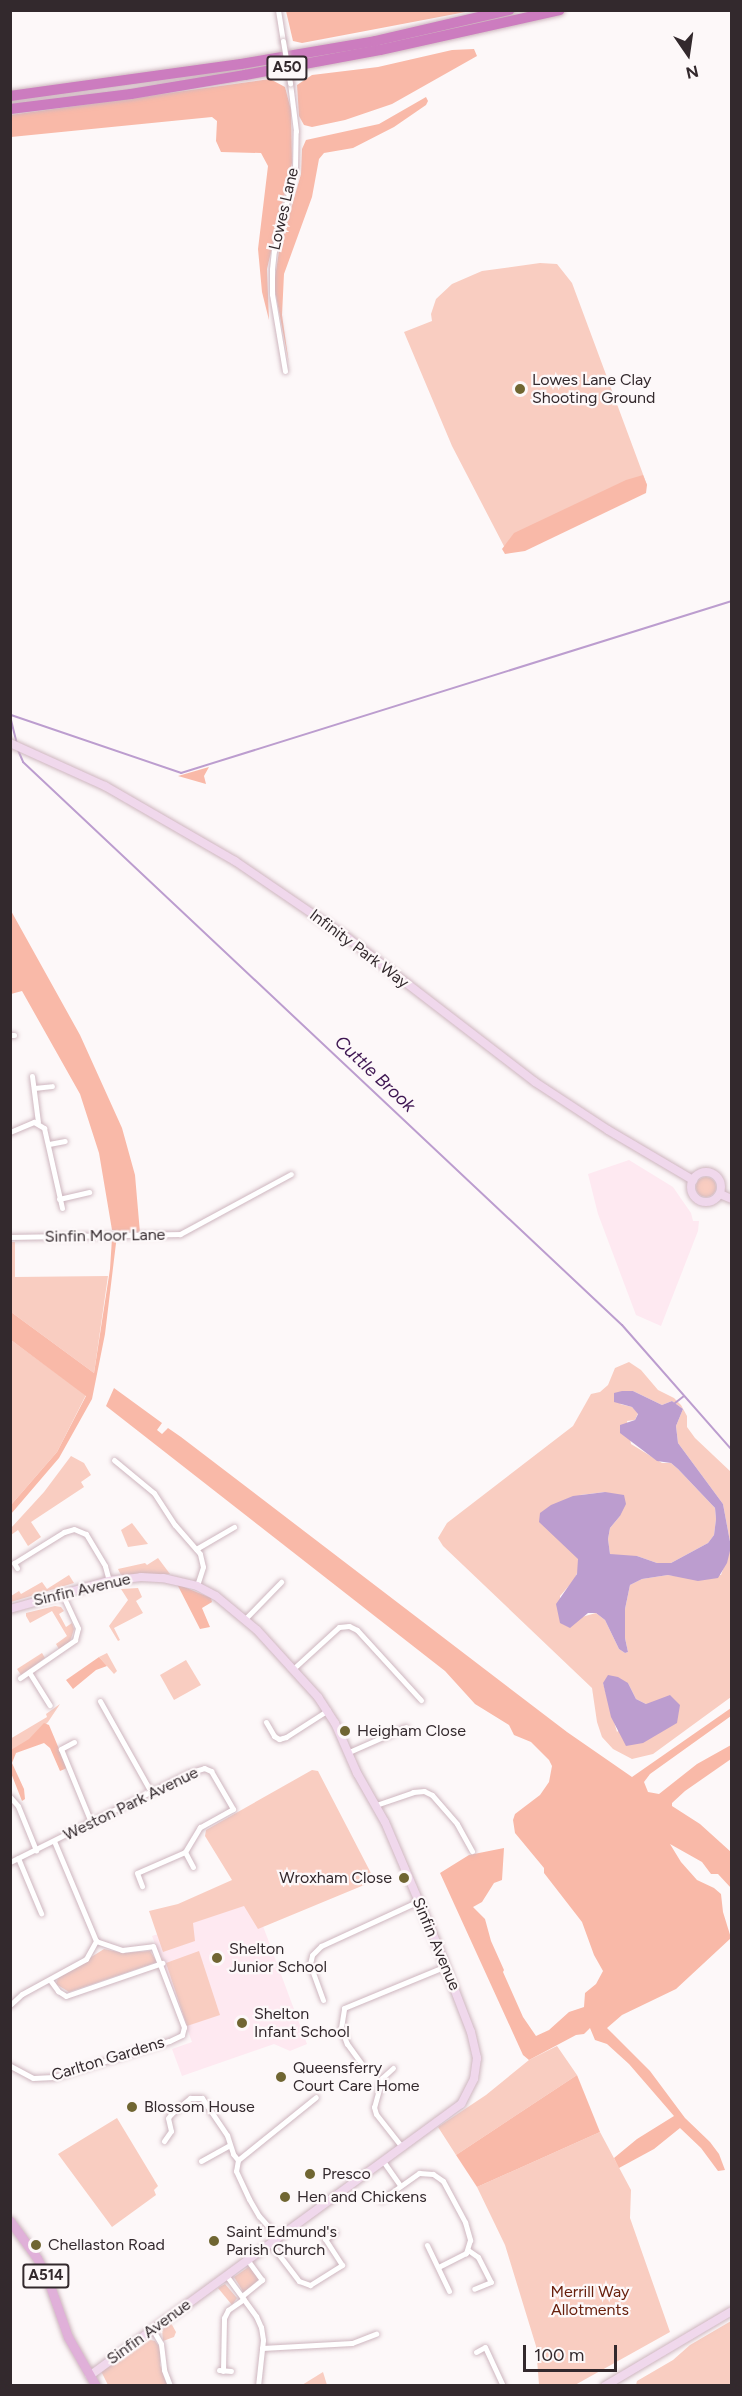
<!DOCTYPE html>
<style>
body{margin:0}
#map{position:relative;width:742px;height:2396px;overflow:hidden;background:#fdf8f9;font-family:Figtree,sans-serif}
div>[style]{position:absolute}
.built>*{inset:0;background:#fee9f1}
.green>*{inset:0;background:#f9cdc1}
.round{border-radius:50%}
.forest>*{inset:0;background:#f9b9a8}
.water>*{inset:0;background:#bc9dcf}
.stream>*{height:2px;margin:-1px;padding:0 1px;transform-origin:1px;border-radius:1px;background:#bc9dcf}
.roads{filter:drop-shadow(0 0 2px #ceb6bf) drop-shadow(0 0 2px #ceb6bf)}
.street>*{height:5px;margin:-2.5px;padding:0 2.5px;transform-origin:2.5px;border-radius:2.5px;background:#fff}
.secondary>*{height:8px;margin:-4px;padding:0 4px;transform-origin:4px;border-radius:4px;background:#f0d8ec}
.secondary>.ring{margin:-4px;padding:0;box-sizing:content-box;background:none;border:8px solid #f0d8ec;border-radius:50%}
.primary>*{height:9px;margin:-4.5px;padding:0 4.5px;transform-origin:4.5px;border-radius:4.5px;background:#e0b0d9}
.highway>*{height:10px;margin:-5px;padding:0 5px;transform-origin:5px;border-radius:5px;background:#cc7cbf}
.bridges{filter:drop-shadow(0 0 2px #ceb6bf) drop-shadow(0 0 2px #ceb6bf)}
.street-bridge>*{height:5px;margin:-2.5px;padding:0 2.5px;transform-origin:2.5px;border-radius:2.5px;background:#fff}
.dots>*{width:16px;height:16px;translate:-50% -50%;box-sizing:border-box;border:3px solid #fdf8f9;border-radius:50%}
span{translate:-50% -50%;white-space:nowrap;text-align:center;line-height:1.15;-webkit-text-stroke:4.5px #fdf8f9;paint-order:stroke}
.shield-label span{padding:2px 4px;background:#fdf8f9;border:2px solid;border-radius:4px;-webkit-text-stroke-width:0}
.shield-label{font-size:15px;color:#33292d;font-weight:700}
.street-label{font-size:16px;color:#33292d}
.poi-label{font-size:16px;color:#33292d}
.left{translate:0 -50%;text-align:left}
.right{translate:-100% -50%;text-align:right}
.park-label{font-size:16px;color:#68200d}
.water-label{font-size:18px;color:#3e1652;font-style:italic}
.frame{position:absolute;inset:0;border:12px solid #33292d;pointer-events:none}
.north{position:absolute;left:658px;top:24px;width:60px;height:60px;-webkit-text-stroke:4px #fdf8f9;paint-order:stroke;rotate:167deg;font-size:16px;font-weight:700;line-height:24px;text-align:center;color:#33292d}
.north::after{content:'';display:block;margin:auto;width:21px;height:27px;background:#33292d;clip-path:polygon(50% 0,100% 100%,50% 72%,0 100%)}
.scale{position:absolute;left:523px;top:2345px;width:94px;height:27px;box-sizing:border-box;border:3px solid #33292d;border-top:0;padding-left:8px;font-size:18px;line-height:21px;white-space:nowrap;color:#33292d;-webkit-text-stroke:4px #fdf8f9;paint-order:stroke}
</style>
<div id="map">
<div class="built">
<div style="clip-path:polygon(629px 1160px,673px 1187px,691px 1213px,693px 1221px,699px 1221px,698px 1231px,661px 1326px,636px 1315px,598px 1214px,588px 1174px)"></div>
<div style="clip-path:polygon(254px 1902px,307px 2044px,290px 2051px,274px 2044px,182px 2076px,172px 2049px,192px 2042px,152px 1936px)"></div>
</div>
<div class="green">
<div style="clip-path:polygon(540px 263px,557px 264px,572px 283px,647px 485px,507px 552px,452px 446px,404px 332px,432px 321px,431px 314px,436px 299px,452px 284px,482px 271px)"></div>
<div class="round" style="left:696px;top:1177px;width:20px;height:20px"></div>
<div style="clip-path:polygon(11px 1242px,15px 1242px,15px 1277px,108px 1276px,94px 1373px,11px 1312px)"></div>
<div style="clip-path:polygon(11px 1340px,86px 1395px,57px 1452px,11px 1505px)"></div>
<div style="clip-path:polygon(evenodd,629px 1362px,641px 1370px,658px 1390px,674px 1398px,681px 1405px,687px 1416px,687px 1427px,695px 1438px,731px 1472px,731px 1697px,653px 1754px,632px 1759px,613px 1749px,602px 1737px,597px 1722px,592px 1688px,443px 1546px,438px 1538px,447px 1523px,573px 1426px,591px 1394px,600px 1392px,608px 1385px,615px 1368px,629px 1362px,633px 1391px,662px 1405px,672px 1401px,683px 1409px,676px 1426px,678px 1443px,723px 1504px,731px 1547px,721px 1575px,683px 1577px,668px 1575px,642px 1579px,630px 1585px,625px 1609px,625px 1638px,628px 1652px,625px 1653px,619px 1649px,605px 1620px,596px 1613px,560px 1623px,560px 1596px,574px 1580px,579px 1569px,580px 1495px,605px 1492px,620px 1516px,610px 1528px,608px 1539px,610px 1554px,617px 1557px,637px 1556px,657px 1563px,671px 1563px,708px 1543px,714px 1535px,716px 1519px,715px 1508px,678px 1469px,671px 1463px,662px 1463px,631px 1444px,627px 1421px,635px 1420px,638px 1413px,632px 1407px,620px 1404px,633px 1391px,629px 1362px,603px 1683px,628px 1683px,636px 1699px,646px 1704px,617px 1732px,603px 1683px)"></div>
<div style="clip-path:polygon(71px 1456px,84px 1463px,91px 1475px,81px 1482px,84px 1487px,31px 1522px,41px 1537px,28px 1546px,18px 1530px,11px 1535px,11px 1528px,44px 1492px)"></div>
<div style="clip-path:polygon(132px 1523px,148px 1544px,128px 1547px,121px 1530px)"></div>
<div style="clip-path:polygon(158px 1558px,170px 1574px,121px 1575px,118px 1569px,145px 1563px,147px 1565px)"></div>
<div style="clip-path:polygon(69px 1575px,74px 1583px,11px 1602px,11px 1596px,19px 1591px,21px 1594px,42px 1582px,47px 1589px)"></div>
<div style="clip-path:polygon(138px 1588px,142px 1597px,136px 1601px,143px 1613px,114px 1628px,120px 1640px,118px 1641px,109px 1626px,128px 1600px,121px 1589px)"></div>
<div style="clip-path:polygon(55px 1606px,61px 1607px,64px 1611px,59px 1614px,66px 1627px,72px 1623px,74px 1629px,70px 1642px,59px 1649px,56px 1644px,67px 1636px,52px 1611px,30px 1623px,26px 1616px,26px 1613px)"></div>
<div style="clip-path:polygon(42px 1653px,45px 1658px,21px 1675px,17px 1669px)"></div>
<div style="clip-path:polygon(107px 1653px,117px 1671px,114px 1674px,99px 1657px)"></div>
<div style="clip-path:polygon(186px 1660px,201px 1685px,174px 1700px,160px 1675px)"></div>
<div style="clip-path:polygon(60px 1704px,48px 1722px,31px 1739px,11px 1752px,10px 1739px,47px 1717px,46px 1714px)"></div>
<div style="clip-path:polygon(312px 1770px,318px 1771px,373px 1877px,369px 1883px,258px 1929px,244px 1906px,193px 1923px,195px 1941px,163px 1952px,149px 1911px,178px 1904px,232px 1880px,205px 1836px,206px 1830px)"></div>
<div style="clip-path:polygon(104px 1949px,123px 1953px,150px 1951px,157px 1962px,69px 1992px,56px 1984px,58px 1978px)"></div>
<div style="clip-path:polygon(199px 1951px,220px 2015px,187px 2026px,166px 1963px)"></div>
<div style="clip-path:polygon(557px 2046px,577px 2075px,456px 2155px,438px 2127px,486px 2095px,529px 2060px)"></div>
<div style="clip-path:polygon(117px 2118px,158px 2186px,154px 2190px,156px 2195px,112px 2227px,58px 2154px)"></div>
<div style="clip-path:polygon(600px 2132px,631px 2190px,630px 2218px,670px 2332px,575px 2385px,539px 2385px,536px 2346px,505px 2245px,477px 2187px)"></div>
<div style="clip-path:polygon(250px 2266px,259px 2279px,244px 2293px,234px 2277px)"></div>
<div style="clip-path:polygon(225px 2284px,237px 2298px,232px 2305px,218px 2288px)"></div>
<div style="clip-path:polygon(731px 2321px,731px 2385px,636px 2385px,637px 2381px,673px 2360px,690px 2345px)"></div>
<div style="clip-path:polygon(171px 2323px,176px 2332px,174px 2337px,163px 2341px,162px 2330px)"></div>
<div style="clip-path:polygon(146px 2339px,155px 2341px,160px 2348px,160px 2365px,167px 2385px,108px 2385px,101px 2371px)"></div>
<div style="clip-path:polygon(323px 2372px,327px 2385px,302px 2385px)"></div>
</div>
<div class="forest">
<div style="clip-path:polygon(286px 11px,286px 10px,471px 11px,302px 43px,293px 41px)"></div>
<div style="clip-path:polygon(474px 49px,477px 56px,392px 104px,345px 120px,312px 127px,304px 125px,299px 116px,297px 85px,312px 75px,378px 67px,452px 50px)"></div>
<div style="clip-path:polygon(270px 79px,285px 87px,291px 110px,292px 163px,267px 269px,269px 320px,262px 292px,258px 249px,268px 166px,261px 153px,221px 152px,216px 141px,217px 121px,212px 117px,11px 137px,10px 115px)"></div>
<div style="clip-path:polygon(426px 97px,428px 101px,426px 105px,394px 127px,353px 148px,324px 153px,319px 159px,312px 197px,284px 274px,282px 315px,289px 364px,274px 285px,279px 251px,301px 174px,302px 149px,306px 140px,379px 124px)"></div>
<div style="clip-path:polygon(643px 475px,647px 485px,646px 493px,525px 551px,505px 554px,502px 549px,514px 533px,626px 480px)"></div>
<div style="clip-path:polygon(209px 767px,204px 776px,206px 784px,178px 776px)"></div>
<div style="clip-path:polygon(10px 909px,80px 1035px,122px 1128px,135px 1175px,140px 1233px,112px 1230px,99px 1153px,80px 1094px,22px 991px,11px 994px)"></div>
<div style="clip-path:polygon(117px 1235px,105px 1334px,92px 1399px,59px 1458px,11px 1514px,11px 1505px,57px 1452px,86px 1396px,11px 1340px,11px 1312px,94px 1373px,110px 1269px,112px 1238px)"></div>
<div style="clip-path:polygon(114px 1388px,162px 1423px,157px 1430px,162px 1434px,168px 1428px,181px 1437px,567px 1732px,632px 1777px,731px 1708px,731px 1716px,650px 1774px,644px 1782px,648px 1792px,659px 1794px,697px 1764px,731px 1745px,731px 1759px,685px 1791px,672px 1803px,672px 1806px,700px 1824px,731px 1852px,731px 1888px,718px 1874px,711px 1874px,702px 1862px,670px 1844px,681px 1862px,697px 1880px,714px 1888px,721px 1894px,723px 1912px,731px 1938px,676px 1989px,622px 2015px,607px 2028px,650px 2071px,685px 2118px,710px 2142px,719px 2154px,725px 2170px,718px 2171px,701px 2148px,680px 2128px,654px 2149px,619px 2168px,614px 2158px,637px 2139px,674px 2116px,629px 2064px,607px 2044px,595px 2040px,590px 2028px,584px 2034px,576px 2035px,529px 2060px,523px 2055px,440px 1873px,469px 1855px,504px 1848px,502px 1880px,494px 1883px,482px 1902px,473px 1907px,485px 1919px,491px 1941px,504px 1970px,503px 1972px,523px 2017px,536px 2036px,549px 2030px,569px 2012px,584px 2007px,585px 1993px,596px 1984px,603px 1971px,594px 1955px,582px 1922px,544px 1873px,544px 1868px,515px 1833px,513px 1820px,515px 1814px,540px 1795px,549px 1782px,552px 1766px,549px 1760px,531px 1742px,514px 1735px,509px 1725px,475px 1704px,445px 1671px,106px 1406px)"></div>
<div style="clip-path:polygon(177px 1584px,211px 1598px,212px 1602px,202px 1608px,210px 1627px,200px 1629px)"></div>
<div style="clip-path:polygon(99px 1657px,107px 1666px,96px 1670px,73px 1689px,66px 1680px)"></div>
<div style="clip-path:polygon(44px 1723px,49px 1725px,67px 1768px,60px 1771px,50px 1748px,44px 1743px,16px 1753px,12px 1763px,24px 1789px,25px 1799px,22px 1801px,11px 1773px,11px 1750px,29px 1739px)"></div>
<div style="clip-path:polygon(577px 2075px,600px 2132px,477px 2187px,456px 2155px)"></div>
</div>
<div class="water">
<div style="clip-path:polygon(622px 1391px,633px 1391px,662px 1405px,672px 1401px,683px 1409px,676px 1426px,678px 1443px,723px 1504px,731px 1547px,727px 1563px,718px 1578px,698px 1581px,668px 1575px,642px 1579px,630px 1585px,625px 1609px,625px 1638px,628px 1652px,625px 1653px,619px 1649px,605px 1620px,596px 1613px,588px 1613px,570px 1628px,560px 1623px,556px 1604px,577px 1574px,578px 1559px,539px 1522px,540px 1513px,551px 1505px,573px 1496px,605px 1492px,624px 1495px,626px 1504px,620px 1516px,610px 1528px,608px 1539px,610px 1554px,637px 1556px,657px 1563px,671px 1563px,708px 1543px,714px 1535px,716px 1519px,715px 1508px,678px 1469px,671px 1463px,657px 1461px,620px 1433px,620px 1425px,635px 1420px,638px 1414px,632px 1407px,614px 1402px,614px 1393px)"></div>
<div style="clip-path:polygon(608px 1675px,618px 1677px,628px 1683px,636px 1699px,646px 1704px,670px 1695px,680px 1705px,677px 1723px,643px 1743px,626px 1746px,611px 1717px,603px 1683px)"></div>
</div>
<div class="stream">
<div style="left:11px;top:715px;width:180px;rotate:18.8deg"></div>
<div style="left:181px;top:773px;width:577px;rotate:-17.34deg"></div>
<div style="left:10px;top:716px;width:29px;rotate:76deg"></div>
<div style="left:18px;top:750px;width:13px;rotate:67deg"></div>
<div style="left:23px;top:762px;width:822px;rotate:43.23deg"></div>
<div style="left:622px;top:1325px;width:167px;rotate:48.7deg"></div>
<div style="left:675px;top:1403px;width:11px;rotate:-38deg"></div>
</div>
<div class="roads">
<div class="street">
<div style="left:278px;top:10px;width:31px;rotate:81deg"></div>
<div style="left:285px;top:371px;width:78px;rotate:-99.6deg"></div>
<div style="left:272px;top:294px;width:25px;rotate:-90deg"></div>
<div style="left:272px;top:269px;width:18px;rotate:-84deg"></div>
<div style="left:274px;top:251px;width:84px;rotate:-75.5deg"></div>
<div style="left:295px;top:170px;width:39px;rotate:-89deg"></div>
<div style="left:296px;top:131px;width:48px;rotate:-97.1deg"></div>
<div style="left:10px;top:1035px;width:4px"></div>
<div style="left:32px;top:1076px;width:46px;rotate:82.6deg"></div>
<div style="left:34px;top:1088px;width:18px;rotate:-6deg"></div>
<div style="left:10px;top:1132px;width:26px;rotate:-23deg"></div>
<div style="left:34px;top:1122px;width:12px;rotate:31deg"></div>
<div style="left:44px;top:1128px;width:82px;rotate:77.3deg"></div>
<div style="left:49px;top:1144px;width:16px;rotate:-11deg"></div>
<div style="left:59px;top:1199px;width:31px;rotate:-13deg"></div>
<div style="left:10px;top:1237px;width:170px;rotate:-1deg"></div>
<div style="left:180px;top:1234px;width:126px;rotate:-28.4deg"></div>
<div style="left:114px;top:1460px;width:52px;rotate:39.5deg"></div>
<div style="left:154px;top:1493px;width:38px;rotate:57deg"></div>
<div style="left:175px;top:1525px;width:38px;rotate:49deg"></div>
<div style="left:200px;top:1554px;width:13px;rotate:77deg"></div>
<div style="left:203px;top:1567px;width:20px;rotate:108deg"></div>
<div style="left:196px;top:1549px;width:44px;rotate:-30.1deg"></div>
<div style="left:17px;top:1568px;width:6px;rotate:-121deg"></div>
<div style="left:14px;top:1563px;width:59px;rotate:-31.8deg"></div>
<div style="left:64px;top:1532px;width:10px;rotate:-17deg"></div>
<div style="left:74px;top:1529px;width:13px;rotate:23deg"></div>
<div style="left:86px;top:1534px;width:37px;rotate:59deg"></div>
<div style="left:105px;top:1566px;width:16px;rotate:75deg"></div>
<div style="left:245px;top:1619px;width:52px;rotate:-45.8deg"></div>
<div style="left:293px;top:1669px;width:62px;rotate:-42.4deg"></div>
<div style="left:339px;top:1627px;width:10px;rotate:-6deg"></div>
<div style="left:349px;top:1626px;width:9px;rotate:27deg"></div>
<div style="left:357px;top:1630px;width:95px;rotate:47.6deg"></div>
<div style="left:29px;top:1672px;width:39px;rotate:58deg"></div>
<div style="left:20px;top:1678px;width:67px;rotate:-34.6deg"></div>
<div style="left:75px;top:1640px;width:12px;rotate:-76deg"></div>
<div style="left:78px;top:1628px;width:38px;rotate:-115deg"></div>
<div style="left:100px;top:1701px;width:104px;rotate:60.7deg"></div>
<div style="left:266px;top:1722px;width:16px;rotate:60deg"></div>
<div style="left:274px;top:1736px;width:6px;rotate:31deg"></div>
<div style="left:279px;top:1739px;width:7px;rotate:-16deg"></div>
<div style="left:286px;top:1737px;width:50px;rotate:-32.7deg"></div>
<div style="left:74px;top:1742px;width:15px;rotate:152deg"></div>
<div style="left:61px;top:1749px;width:79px;rotate:67.7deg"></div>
<div style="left:349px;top:1752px;width:62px;rotate:-23.7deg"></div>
<div style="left:10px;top:1797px;width:12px;rotate:48deg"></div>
<div style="left:18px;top:1806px;width:48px;rotate:67.8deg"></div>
<div style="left:376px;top:1805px;width:39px;rotate:-19deg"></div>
<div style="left:413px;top:1792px;width:11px;rotate:-5deg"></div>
<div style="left:424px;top:1791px;width:9px;rotate:27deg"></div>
<div style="left:432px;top:1795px;width:38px;rotate:49deg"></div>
<div style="left:457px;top:1824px;width:31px;rotate:61deg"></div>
<div style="left:54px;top:1841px;width:108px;rotate:67.2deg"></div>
<div style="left:185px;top:1852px;width:17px;rotate:62deg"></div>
<div style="left:18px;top:1858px;width:60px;rotate:67.3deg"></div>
<div style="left:10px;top:1862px;width:199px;rotate:-26.6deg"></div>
<div style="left:188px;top:1773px;width:17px;rotate:-17deg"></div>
<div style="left:204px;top:1768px;width:8px;rotate:23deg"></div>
<div style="left:211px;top:1771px;width:44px;rotate:59.9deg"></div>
<div style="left:233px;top:1809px;width:38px;rotate:151deg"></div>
<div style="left:200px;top:1827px;width:29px;rotate:121deg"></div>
<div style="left:185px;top:1852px;width:52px;rotate:156.4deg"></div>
<div style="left:137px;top:1873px;width:14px;rotate:69deg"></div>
<div style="left:50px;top:1980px;width:14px;rotate:54deg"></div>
<div style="left:58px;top:1991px;width:9px;rotate:32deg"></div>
<div style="left:66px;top:1996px;width:102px;rotate:-19deg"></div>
<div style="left:323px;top:2000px;width:38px;rotate:-110deg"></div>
<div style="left:310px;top:1964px;width:9px;rotate:-77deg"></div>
<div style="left:312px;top:1955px;width:13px;rotate:-45deg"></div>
<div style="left:321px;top:1946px;width:108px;rotate:-24.7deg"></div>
<div style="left:10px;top:2005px;width:16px;rotate:-43deg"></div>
<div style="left:22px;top:1994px;width:73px;rotate:-28.7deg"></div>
<div style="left:86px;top:1959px;width:21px;rotate:-61deg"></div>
<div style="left:96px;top:1941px;width:28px;rotate:19deg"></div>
<div style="left:122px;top:1950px;width:31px;rotate:-7deg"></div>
<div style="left:153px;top:1946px;width:87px;rotate:69.1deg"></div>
<div style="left:184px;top:2027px;width:8px;rotate:104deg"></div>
<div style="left:182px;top:2035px;width:14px;rotate:155deg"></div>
<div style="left:169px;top:2041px;width:121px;rotate:162.6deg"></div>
<div style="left:54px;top:2077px;width:21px;rotate:177deg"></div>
<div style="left:33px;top:2078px;width:26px;rotate:-152deg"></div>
<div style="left:361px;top:2063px;width:24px;rotate:-126deg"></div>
<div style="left:347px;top:2044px;width:17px;rotate:-111deg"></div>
<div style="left:341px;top:2028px;width:20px;rotate:-81deg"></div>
<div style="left:344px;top:2008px;width:110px;rotate:-22.4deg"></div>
<div style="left:393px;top:2068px;width:15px;rotate:138deg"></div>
<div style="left:382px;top:2078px;width:30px;rotate:105deg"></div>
<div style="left:374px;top:2107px;width:7px;rotate:74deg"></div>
<div style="left:376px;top:2114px;width:42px;rotate:51.8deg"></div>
<div style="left:164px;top:2141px;width:12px;rotate:-55deg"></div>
<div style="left:171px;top:2131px;width:13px;rotate:-103deg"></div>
<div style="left:168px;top:2118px;width:5px;rotate:-53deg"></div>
<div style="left:171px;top:2114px;width:25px;rotate:-40deg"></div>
<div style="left:190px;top:2098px;width:12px"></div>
<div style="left:202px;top:2098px;width:45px;rotate:56deg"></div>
<div style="left:227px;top:2135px;width:20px;rotate:72deg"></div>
<div style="left:233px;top:2154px;width:8px;rotate:50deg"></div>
<div style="left:238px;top:2160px;width:11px;rotate:100deg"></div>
<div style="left:236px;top:2171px;width:31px;rotate:65deg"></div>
<div style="left:249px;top:2199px;width:20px;rotate:60deg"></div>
<div style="left:259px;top:2216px;width:28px;rotate:48deg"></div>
<div style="left:238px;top:2160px;width:100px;rotate:-38.9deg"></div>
<div style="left:201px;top:2161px;width:33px;rotate:-29deg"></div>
<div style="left:383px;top:2161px;width:28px;rotate:55deg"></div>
<div style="left:381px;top:2200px;width:47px;rotate:-35.4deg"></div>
<div style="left:419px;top:2173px;width:14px;rotate:4deg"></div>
<div style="left:433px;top:2174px;width:12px;rotate:35deg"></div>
<div style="left:443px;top:2181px;width:47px;rotate:61.8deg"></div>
<div style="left:465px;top:2222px;width:19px;rotate:74deg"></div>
<div style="left:470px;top:2240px;width:14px;rotate:107deg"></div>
<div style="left:466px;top:2253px;width:31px;rotate:153deg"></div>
<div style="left:270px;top:2243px;width:48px;rotate:52.7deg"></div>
<div style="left:299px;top:2281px;width:12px;rotate:20deg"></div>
<div style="left:310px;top:2285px;width:38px;rotate:-32deg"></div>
<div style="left:342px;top:2265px;width:31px;rotate:-123deg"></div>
<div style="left:325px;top:2239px;width:12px;rotate:-35deg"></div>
<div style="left:427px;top:2245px;width:51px;rotate:64.4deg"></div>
<div style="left:468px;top:2250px;width:12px;rotate:35deg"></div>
<div style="left:478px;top:2257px;width:28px;rotate:63deg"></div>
<div style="left:491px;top:2282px;width:18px;rotate:158deg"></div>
<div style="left:226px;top:2275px;width:51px;rotate:53.8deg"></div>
<div style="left:256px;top:2316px;width:12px;rotate:66deg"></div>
<div style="left:261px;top:2327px;width:13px;rotate:81deg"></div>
<div style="left:263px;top:2340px;width:46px;rotate:96.2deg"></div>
<div style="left:242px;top:2296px;width:26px;rotate:-39deg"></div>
<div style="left:262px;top:2280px;width:26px;rotate:-126deg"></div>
<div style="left:153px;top:2330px;width:16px;rotate:60deg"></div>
<div style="left:161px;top:2344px;width:26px;rotate:83deg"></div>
<div style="left:164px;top:2370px;width:17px;rotate:69deg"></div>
<div style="left:262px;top:2348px;width:90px;rotate:-3.2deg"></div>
<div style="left:352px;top:2343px;width:26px;rotate:-21deg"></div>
<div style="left:476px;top:2352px;width:10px;rotate:-29deg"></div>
<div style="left:485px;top:2347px;width:43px;rotate:65.2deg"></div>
<div style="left:219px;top:2370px;width:12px;rotate:5deg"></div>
<div style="left:223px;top:2371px;width:53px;rotate:-88.9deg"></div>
<div style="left:224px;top:2318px;width:9px;rotate:-63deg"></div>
<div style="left:228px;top:2310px;width:19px;rotate:-35deg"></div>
</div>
<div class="secondary">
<div style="left:10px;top:743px;width:104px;rotate:24.4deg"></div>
<div style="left:105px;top:786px;width:150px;rotate:30deg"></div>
<div style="left:235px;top:861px;width:137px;rotate:34.3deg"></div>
<div style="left:348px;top:938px;width:236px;rotate:37.6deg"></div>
<div style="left:535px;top:1082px;width:87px;rotate:33.3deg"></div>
<div style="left:608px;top:1130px;width:99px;rotate:30.5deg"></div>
<div class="ring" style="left:691px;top:1172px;width:22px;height:22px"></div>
<div style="left:720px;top:1194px;width:13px;rotate:23deg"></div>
<div style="left:10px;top:1609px;width:103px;rotate:-15.8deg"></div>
<div style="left:109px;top:1581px;width:32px;rotate:-7deg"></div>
<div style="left:141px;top:1577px;width:22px;rotate:3deg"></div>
<div style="left:163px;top:1578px;width:35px;rotate:13deg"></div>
<div style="left:197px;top:1586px;width:21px;rotate:28deg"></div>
<div style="left:216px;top:1596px;width:53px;rotate:39.7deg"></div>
<div style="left:257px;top:1630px;width:91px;rotate:47.7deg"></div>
<div style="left:318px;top:1697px;width:31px;rotate:57deg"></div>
<div style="left:335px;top:1723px;width:55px;rotate:66.3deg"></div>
<div style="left:357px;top:1773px;width:56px;rotate:60.3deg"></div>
<div style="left:385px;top:1822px;width:133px;rotate:66.9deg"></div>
<div style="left:437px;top:1944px;width:94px;rotate:68.9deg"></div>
<div style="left:471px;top:2032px;width:27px;rotate:77deg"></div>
<div style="left:477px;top:2058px;width:21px;rotate:98deg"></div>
<div style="left:474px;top:2079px;width:28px;rotate:117deg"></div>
<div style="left:461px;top:2104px;width:460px;rotate:143.8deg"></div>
<div style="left:605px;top:2386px;width:147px;rotate:-30.6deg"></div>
</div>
<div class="primary">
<div style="left:10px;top:2221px;width:46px;rotate:53.9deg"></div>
<div style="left:37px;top:2258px;width:25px;rotate:63deg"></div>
<div style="left:48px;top:2280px;width:60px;rotate:70.7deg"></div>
<div style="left:68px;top:2337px;width:56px;rotate:60.3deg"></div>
</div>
<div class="highway">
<div style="left:10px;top:96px;width:233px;rotate:-7.9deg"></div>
<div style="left:241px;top:64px;width:136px;rotate:-9.7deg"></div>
<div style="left:375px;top:41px;width:138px;rotate:-13deg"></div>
<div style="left:10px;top:109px;width:122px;rotate:-7.1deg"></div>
<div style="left:131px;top:94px;width:116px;rotate:-9.5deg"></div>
<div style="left:245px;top:75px;width:137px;rotate:-10.5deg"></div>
<div style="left:380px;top:50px;width:184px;rotate:-12.5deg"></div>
</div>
</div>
<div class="bridges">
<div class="street-bridge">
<div style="left:283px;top:41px;width:43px;rotate:80.5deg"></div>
</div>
</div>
<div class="dots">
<div style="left:520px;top:389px;background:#706632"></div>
<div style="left:345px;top:1731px;background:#706632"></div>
<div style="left:404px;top:1878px;background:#706632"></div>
<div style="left:217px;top:1958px;background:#706632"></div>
<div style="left:242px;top:2023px;background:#706632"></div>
<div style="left:281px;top:2077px;background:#706632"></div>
<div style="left:132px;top:2107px;background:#706632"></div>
<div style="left:310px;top:2174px;background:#706632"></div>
<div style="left:285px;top:2197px;background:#706632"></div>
<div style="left:214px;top:2241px;background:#706632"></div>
<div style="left:36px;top:2245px;background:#706632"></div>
</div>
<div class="shield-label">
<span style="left:287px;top:68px">A50</span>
<span style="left:46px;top:2276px">A514</span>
</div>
<div class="street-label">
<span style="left:284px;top:209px;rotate:-77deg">Lowes Lane</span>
<span style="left:359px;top:949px;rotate:37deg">Infinity Park Way</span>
<span style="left:105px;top:1236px;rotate:-1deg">Sinfin Moor Lane</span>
<span style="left:82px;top:1590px;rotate:-13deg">Sinfin Avenue</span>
<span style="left:131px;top:1804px;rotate:-26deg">Weston Park Avenue</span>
<span style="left:436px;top:1944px;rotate:67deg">Sinfin Avenue</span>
<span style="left:108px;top:2059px;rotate:-17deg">Carlton Gardens</span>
<span style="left:149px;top:2332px;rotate:-36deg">Sinfin Avenue</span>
</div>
<div class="poi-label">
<span class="left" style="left:532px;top:389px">Lowes Lane Clay<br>Shooting Ground</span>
<span class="left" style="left:357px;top:1731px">Heigham Close</span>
<span class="right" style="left:392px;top:1878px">Wroxham Close</span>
<span class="left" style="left:229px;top:1958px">Shelton<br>Junior School</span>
<span class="left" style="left:254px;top:2023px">Shelton<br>Infant School</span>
<span class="left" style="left:293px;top:2077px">Queensferry<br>Court Care Home</span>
<span class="left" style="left:144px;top:2107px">Blossom House</span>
<span class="left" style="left:322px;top:2174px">Presco</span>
<span class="left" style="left:297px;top:2197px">Hen and Chickens</span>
<span class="left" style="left:226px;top:2241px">Saint Edmund's<br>Parish Church</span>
<span class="left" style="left:48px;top:2245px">Chellaston Road</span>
</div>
<div class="park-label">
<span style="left:590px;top:2301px">Merrill Way<br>Allotments</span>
</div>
<div class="water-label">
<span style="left:375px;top:1074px;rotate:43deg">Cuttle Brook</span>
</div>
<div class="frame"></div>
<div class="north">N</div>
<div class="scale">100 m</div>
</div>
